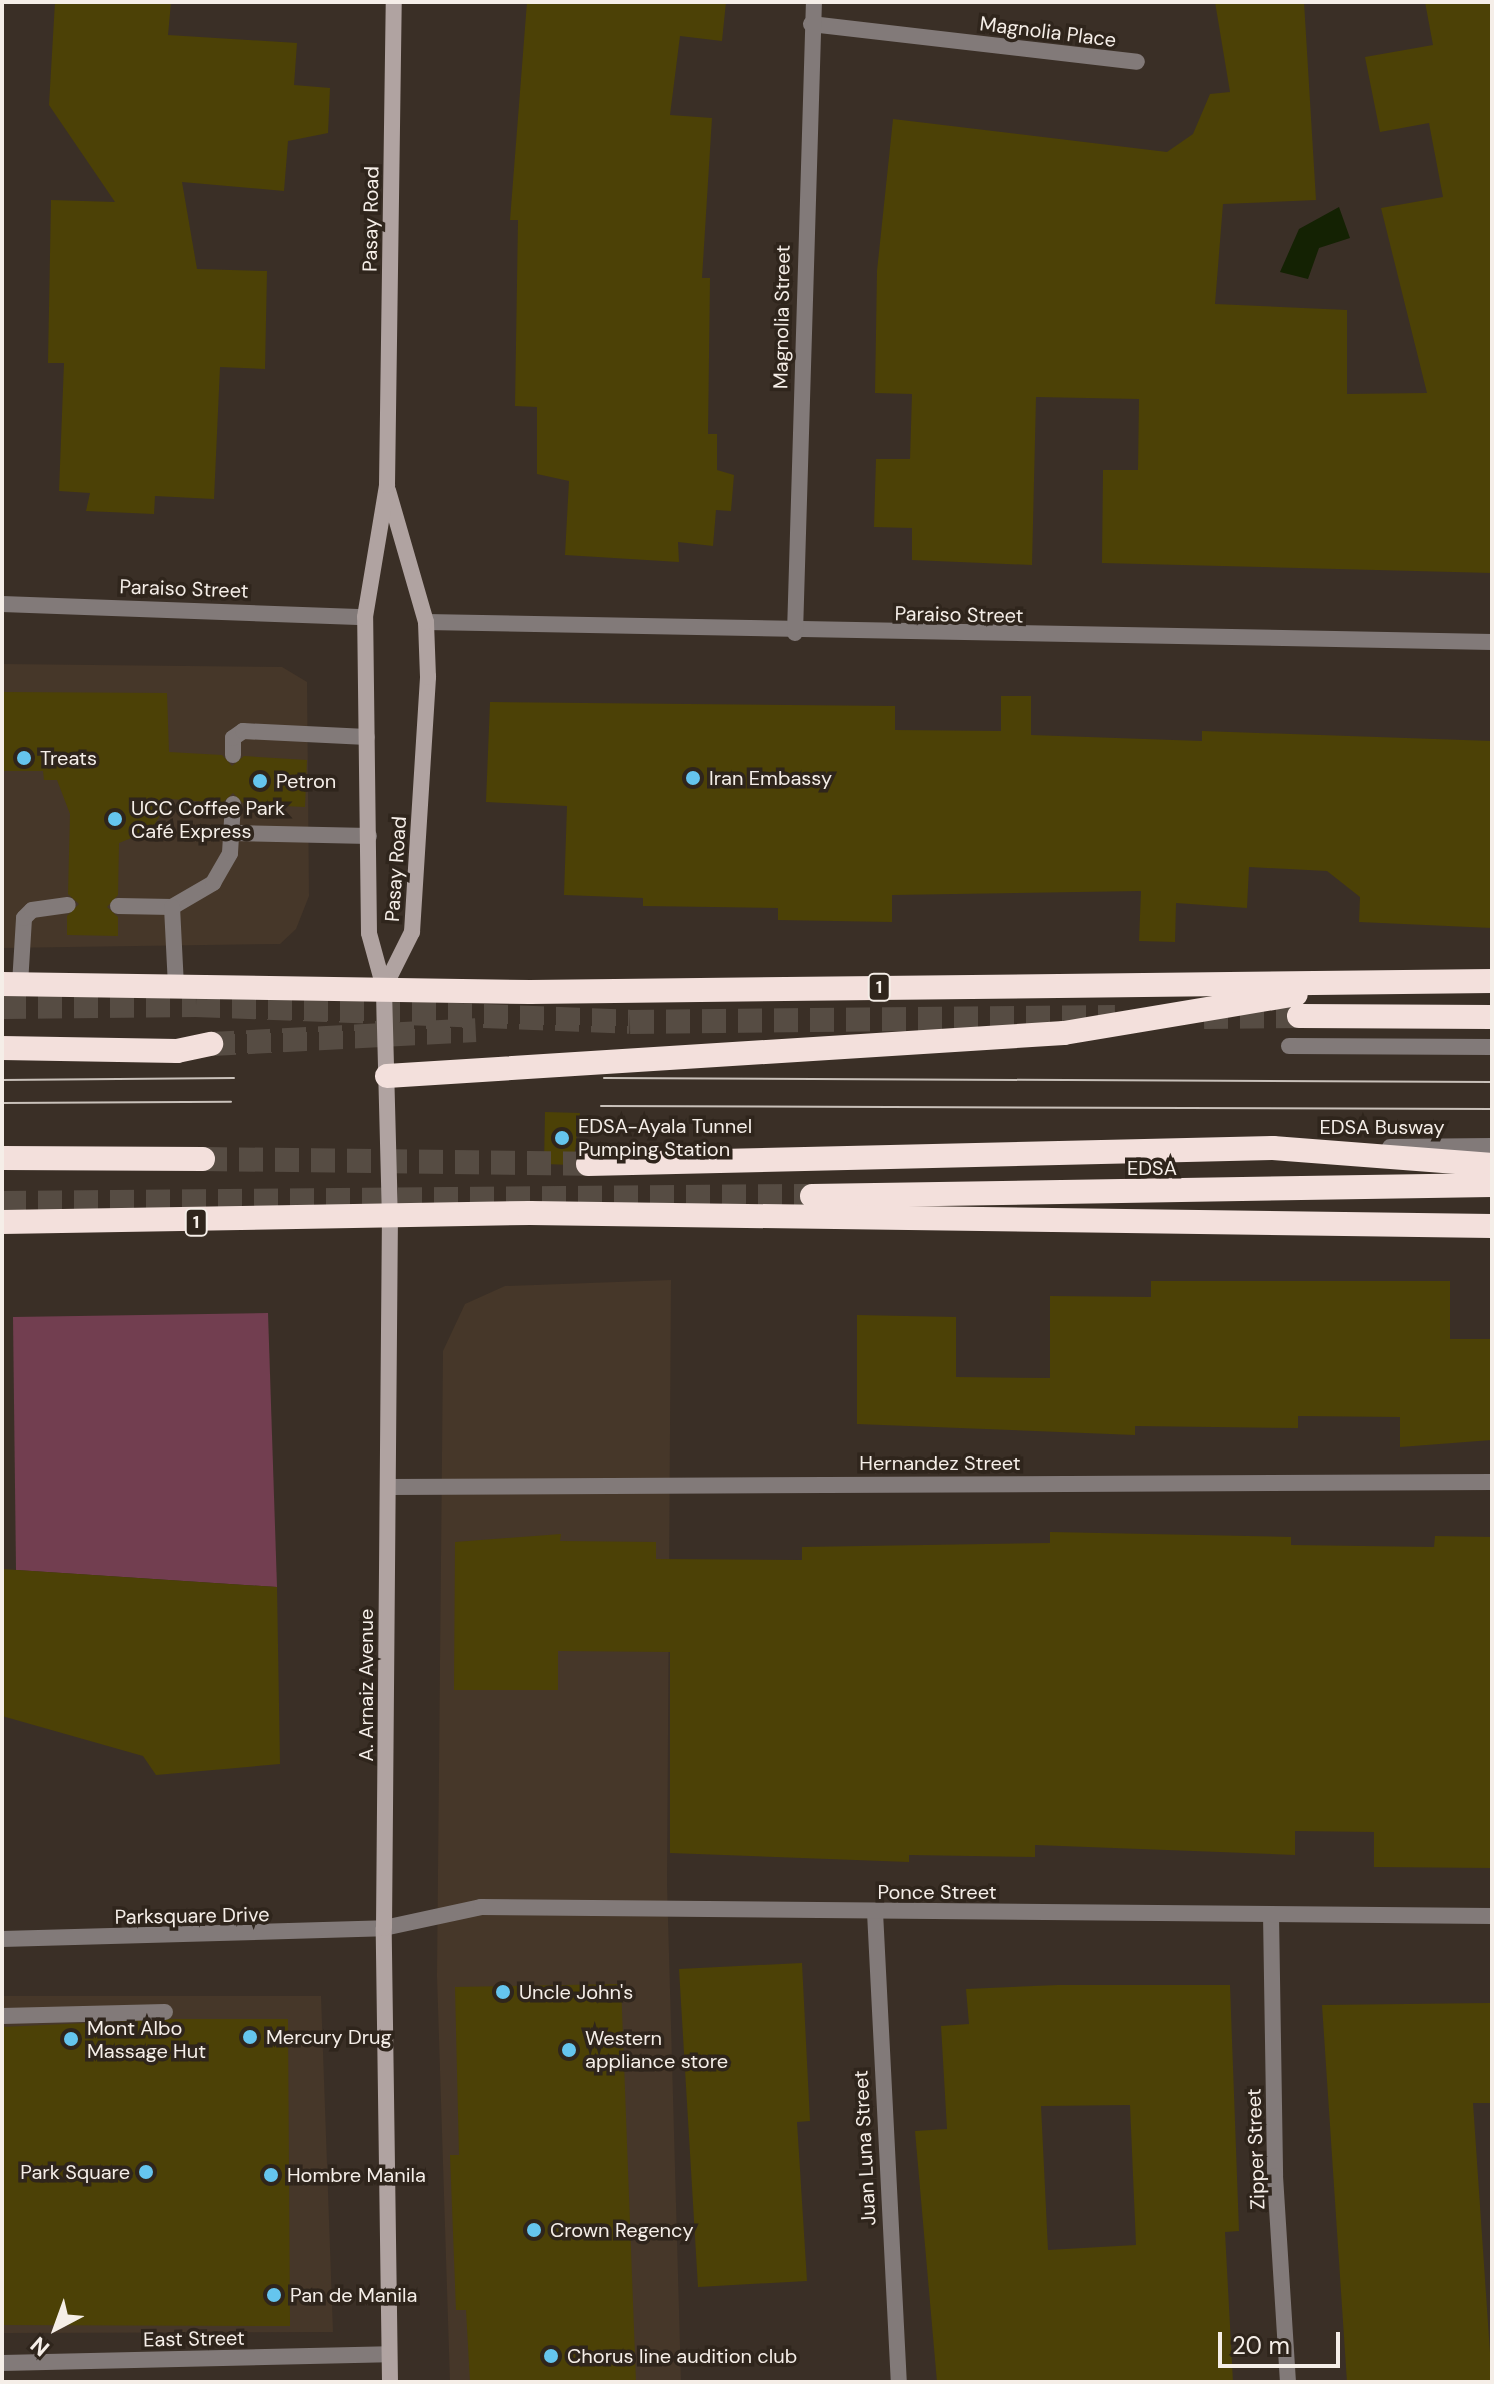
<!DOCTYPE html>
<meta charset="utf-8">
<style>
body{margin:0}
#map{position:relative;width:1494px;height:2384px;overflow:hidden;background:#3a2f26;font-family:"DM Sans",sans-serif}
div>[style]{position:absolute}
.built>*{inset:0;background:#463729}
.green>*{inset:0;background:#723e50}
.water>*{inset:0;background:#142203}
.building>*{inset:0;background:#4c4106}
.highway-tunnel>*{height:24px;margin-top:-12px;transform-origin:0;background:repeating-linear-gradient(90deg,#564c43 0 24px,transparent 0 36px)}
.lane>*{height:16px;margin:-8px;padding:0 8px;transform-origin:8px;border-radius:8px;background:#827a79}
.street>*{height:16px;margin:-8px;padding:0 8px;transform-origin:8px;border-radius:8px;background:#827a79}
.secondary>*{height:16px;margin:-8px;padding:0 8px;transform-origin:8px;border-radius:8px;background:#b0a3a1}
.highway>*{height:24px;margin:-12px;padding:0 12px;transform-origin:12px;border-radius:12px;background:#f3e0dc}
.tram>*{height:2px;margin:-1px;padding:0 1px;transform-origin:1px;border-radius:1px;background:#c9c1ba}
.dots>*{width:22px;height:22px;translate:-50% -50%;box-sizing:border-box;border:4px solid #2f251c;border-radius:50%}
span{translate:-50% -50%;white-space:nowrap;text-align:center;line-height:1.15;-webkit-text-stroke:7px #2f251c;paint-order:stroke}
.shield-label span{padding:2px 6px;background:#2f251c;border:2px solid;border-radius:6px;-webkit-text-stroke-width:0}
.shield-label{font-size:18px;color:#f5eee8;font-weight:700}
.street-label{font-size:20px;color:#f5eee8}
.poi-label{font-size:20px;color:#f5eee8}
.left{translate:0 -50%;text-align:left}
.right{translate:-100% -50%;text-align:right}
.frame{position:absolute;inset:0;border:4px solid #f5eee8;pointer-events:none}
.north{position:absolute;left:16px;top:2288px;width:80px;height:80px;-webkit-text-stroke:6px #2f251c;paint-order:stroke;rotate:221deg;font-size:22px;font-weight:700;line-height:32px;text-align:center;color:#f5eee8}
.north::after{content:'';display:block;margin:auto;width:28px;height:36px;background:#f5eee8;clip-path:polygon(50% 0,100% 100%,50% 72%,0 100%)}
.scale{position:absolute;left:1218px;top:2332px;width:122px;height:36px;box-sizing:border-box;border:4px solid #f5eee8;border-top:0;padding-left:10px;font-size:24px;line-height:28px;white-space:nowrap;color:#f5eee8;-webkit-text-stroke:6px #2f251c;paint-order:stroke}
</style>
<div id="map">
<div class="built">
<div style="clip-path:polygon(2px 664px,282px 667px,307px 682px,309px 896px,296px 929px,280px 944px,2px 948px)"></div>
<div style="clip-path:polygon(671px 1280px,667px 1883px,681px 2382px,450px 2382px,437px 1976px,443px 1351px,465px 1304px,505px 1286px)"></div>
<div style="clip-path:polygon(2px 1996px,321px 1996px,333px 2332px,2px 2333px)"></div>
</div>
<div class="green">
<div style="clip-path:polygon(268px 1313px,277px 1587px,16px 1570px,13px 1317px)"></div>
</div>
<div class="water">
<div style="clip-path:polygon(1339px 207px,1350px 238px,1319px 248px,1308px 279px,1280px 272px,1299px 229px)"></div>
</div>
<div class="building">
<div style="clip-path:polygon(55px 2px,171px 2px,168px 35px,297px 43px,294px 85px,330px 88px,328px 133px,288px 141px,284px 191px,182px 182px,197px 269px,267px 271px,265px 369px,220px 367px,214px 499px,155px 496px,154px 514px,86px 511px,90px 493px,59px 491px,64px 363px,48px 363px,51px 200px,115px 202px,49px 105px)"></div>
<div style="clip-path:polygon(527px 2px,726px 2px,722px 41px,680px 36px,670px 115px,712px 118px,702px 278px,710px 278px,708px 434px,717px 434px,717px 470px,734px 475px,731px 511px,716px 510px,713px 546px,678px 542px,679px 562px,565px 555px,569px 481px,537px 474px,537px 407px,515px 406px,518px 220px,510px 220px)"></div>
<div style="clip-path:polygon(1215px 2px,1304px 2px,1316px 200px,1223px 204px,1215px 304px,1347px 310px,1347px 394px,1427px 393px,1381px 208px,1443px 197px,1429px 123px,1380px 132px,1365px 57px,1433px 45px,1425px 2px,1492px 2px,1492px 573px,1102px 563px,1103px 470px,1138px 470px,1139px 399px,1036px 397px,1032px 565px,912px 560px,912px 528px,874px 527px,876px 459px,910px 459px,912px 394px,875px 393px,877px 271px,893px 119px,1167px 152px,1193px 134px,1210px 94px,1230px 92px)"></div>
<div style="clip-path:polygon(2px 692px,167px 693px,169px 752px,222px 755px,232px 766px,244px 756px,307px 760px,305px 807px,244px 804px,233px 793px,222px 803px,170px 799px,151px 830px,119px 843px,118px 895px,107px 907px,118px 917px,118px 936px,67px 935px,67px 916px,79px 904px,68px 894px,70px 814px,57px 780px,44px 780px,43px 771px,2px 771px)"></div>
<div style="clip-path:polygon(1001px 696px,1031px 696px,1031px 735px,1202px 741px,1202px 731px,1492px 741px,1492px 928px,1359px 922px,1360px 897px,1327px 871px,1249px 867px,1247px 908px,1176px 903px,1175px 942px,1139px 941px,1141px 891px,892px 895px,892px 922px,778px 920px,778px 908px,643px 906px,643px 898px,564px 895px,567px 806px,486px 802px,490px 702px,895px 706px,895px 730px,1001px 731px)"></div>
<div style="clip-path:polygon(545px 1112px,580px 1113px,573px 1165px,544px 1164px)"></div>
<div style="clip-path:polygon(1151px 1281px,1450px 1281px,1450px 1339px,1492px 1339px,1492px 1440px,1400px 1447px,1400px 1417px,1298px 1416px,1298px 1428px,1135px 1426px,1135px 1435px,857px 1424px,857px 1315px,956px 1317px,956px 1377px,1050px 1378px,1050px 1296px,1151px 1297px)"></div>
<div style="clip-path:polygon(1050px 1532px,1291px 1537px,1291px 1545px,1434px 1547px,1435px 1536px,1492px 1537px,1492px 1868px,1374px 1867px,1374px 1832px,1295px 1831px,1295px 1855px,1035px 1845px,1035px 1857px,909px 1855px,909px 1862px,670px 1853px,670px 1652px,558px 1651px,558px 1690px,454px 1690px,455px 1542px,561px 1534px,560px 1541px,656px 1542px,656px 1559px,802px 1560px,802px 1547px,1050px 1543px)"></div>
<div style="clip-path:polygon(2px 1569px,277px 1587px,280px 1764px,156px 1775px,143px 1756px,2px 1716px)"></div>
<div style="clip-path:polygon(802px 1963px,810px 2121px,797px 2122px,807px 2281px,698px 2287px,679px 1969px)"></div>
<div style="clip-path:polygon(621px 1984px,636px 2382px,470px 2382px,466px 2310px,456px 2310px,450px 2155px,459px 2155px,455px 1987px)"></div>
<div style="clip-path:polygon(evenodd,1058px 1985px,1230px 1985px,1239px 2231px,1225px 2232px,1233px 2382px,937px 2382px,915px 2131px,947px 2129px,941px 2026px,969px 2024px,966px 1989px,1058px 1985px,1130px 2105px,1136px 2245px,1048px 2250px,1041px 2106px,1130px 2105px)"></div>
<div style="clip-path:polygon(1491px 2003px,1492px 2103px,1473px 2103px,1492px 2382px,1347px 2382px,1322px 2005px)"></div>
<div style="clip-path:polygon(173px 2019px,288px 2019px,290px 2326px,2px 2325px,2px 2027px)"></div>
</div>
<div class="highway-tunnel">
<div style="left:2px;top:1007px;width:194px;rotate:-0.6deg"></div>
<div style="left:196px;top:1005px;width:434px;rotate:2.2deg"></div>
<div style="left:630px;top:1022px;width:485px;rotate:-0.6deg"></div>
<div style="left:1204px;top:1017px;width:95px;rotate:-0.6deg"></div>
<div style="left:211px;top:1044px;width:265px;rotate:-3deg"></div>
<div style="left:203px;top:1159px;width:385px;rotate:0.7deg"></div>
<div style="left:2px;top:1203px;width:810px;rotate:-0.5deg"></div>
</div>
<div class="lane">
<div style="left:233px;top:755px;width:17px;rotate:-90deg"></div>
<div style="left:233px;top:738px;width:12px;rotate:-35deg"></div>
<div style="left:243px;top:731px;width:124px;rotate:2.8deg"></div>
<div style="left:232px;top:833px;width:137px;rotate:1.3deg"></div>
<div style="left:118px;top:906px;width:54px;rotate:1.1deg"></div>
<div style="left:172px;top:907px;width:48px;rotate:-30.3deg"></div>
<div style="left:213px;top:883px;width:34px;rotate:-60deg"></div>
<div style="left:230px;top:853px;width:49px;rotate:-86.5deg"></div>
<div style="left:172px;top:907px;width:78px;rotate:87.1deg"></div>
<div style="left:20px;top:984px;width:66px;rotate:-86.5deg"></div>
<div style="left:24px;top:918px;width:11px;rotate:-45deg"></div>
<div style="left:32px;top:910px;width:36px;rotate:-8deg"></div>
<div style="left:1289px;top:1046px;width:203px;rotate:0.3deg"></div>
<div style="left:1390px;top:1147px;width:102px;rotate:-0.6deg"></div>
<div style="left:2px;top:2016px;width:163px;rotate:-1.4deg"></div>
</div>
<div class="street">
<div style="left:811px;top:24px;width:328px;rotate:6.6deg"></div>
<div style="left:2px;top:604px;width:363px;rotate:2.1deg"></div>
<div style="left:426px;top:622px;width:1066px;rotate:1.07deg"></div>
<div style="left:795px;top:633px;width:631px;rotate:-88.28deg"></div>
<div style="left:388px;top:1487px;width:1104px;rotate:-0.26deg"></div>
<div style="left:875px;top:1912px;width:471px;rotate:87.1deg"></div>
<div style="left:1271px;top:1914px;width:262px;rotate:89.1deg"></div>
<div style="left:1275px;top:2176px;width:206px;rotate:86.4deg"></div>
<div style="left:2px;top:1939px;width:382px;rotate:-1.6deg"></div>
<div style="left:384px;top:1928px;width:99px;rotate:-12.2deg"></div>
<div style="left:481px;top:1907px;width:1011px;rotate:0.51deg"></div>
<div style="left:2px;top:2363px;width:386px;rotate:-1.3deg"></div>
</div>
<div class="secondary">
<div style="left:384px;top:988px;width:63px;rotate:-63.4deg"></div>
<div style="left:412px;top:932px;width:256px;rotate:-86.4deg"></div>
<div style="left:428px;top:677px;width:55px;rotate:-92.1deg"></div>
<div style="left:426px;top:622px;width:137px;rotate:-106.1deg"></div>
<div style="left:390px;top:2382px;width:454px;rotate:-90.8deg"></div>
<div style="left:384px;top:1928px;width:709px;rotate:-89.52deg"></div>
<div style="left:390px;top:1219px;width:231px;rotate:-91.5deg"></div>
<div style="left:384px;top:988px;width:57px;rotate:-105.3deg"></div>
<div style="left:369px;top:933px;width:316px;rotate:-90.7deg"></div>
<div style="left:365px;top:617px;width:134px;rotate:-80.5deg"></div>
<div style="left:387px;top:485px;width:483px;rotate:-89.2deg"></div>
</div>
<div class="highway">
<div style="left:2px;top:984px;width:528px;rotate:0.87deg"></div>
<div style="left:530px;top:992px;width:962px;rotate:-0.66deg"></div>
<div style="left:1299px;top:1016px;width:193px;rotate:0.3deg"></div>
<div style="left:2px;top:1048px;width:175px;rotate:1deg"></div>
<div style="left:177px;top:1051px;width:35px;rotate:-12deg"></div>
<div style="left:387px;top:1076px;width:678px;rotate:-3.63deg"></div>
<div style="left:1064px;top:1033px;width:235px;rotate:-9.5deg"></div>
<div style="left:2px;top:1158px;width:201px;rotate:0.3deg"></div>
<div style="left:588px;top:1164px;width:685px;rotate:-1.34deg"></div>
<div style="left:1273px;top:1148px;width:220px;rotate:4.4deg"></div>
<div style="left:812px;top:1196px;width:680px;rotate:-0.93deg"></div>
<div style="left:2px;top:1222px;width:528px;rotate:-0.98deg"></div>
<div style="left:530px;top:1213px;width:962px;rotate:0.77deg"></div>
</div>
<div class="tram">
<div style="left:604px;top:1078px;width:888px;rotate:0.26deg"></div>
<div style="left:2px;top:1080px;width:232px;rotate:-0.5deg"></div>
<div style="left:2px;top:1103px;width:229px;rotate:-0.3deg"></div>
<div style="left:601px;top:1106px;width:891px;rotate:0.19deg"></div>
</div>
<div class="dots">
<div style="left:24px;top:758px;background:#65c5ee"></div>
<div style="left:693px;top:778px;background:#65c5ee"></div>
<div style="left:260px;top:781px;background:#65c5ee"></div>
<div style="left:115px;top:819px;background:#65c5ee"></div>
<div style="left:562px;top:1138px;background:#65c5ee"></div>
<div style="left:503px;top:1992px;background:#65c5ee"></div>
<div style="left:250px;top:2037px;background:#65c5ee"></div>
<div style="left:71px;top:2039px;background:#65c5ee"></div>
<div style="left:569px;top:2050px;background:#65c5ee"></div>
<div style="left:146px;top:2172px;background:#65c5ee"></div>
<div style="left:271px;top:2175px;background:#65c5ee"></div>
<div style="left:534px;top:2230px;background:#65c5ee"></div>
<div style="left:274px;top:2295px;background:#65c5ee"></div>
<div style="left:551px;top:2356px;background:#65c5ee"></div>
</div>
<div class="shield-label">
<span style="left:879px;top:987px">1</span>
<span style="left:196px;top:1222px">1</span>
</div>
<div class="street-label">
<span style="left:1048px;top:32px;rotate:7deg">Magnolia Place</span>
<span style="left:371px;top:219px;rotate:-89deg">Pasay Road</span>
<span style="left:782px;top:317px;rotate:-89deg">Magnolia Street</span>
<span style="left:184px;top:589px;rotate:2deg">Paraiso Street</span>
<span style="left:959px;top:615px;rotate:1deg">Paraiso Street</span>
<span style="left:396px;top:869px;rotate:-86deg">Pasay Road</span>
<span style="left:1382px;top:1127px">EDSA Busway</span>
<span style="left:1152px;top:1168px">EDSA</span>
<span style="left:940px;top:1463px">Hernandez Street</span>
<span style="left:366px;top:1685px;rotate:-90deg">A. Arnaiz Avenue</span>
<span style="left:937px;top:1892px">Ponce Street</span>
<span style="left:192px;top:1916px;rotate:-1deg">Parksquare Drive</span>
<span style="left:865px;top:2148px;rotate:-93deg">Juan Luna Street</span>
<span style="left:1256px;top:2149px;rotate:-92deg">Zipper Street</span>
<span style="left:194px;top:2339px;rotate:-1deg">East Street</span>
</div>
<div class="poi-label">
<span class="left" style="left:40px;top:758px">Treats</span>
<span class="left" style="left:709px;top:778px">Iran Embassy</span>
<span class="left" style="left:276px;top:781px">Petron</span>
<span class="left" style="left:131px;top:820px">UCC Coffee Park<br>Café Express</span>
<span class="left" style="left:578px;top:1138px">EDSA-Ayala Tunnel<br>Pumping Station</span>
<span class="left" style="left:519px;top:1992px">Uncle John's</span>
<span class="left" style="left:87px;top:2040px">Mont Albo<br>Massage Hut</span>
<span class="left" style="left:266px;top:2037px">Mercury Drug</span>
<span class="left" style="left:585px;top:2050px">Western<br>appliance store</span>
<span class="right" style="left:130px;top:2172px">Park Square</span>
<span class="left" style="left:287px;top:2175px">Hombre Manila</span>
<span class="left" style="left:550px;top:2230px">Crown Regency</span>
<span class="left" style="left:290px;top:2295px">Pan de Manila</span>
<span class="left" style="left:567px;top:2356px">Chorus line audition club</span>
</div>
<div class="frame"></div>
<div class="north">N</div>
<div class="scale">20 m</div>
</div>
